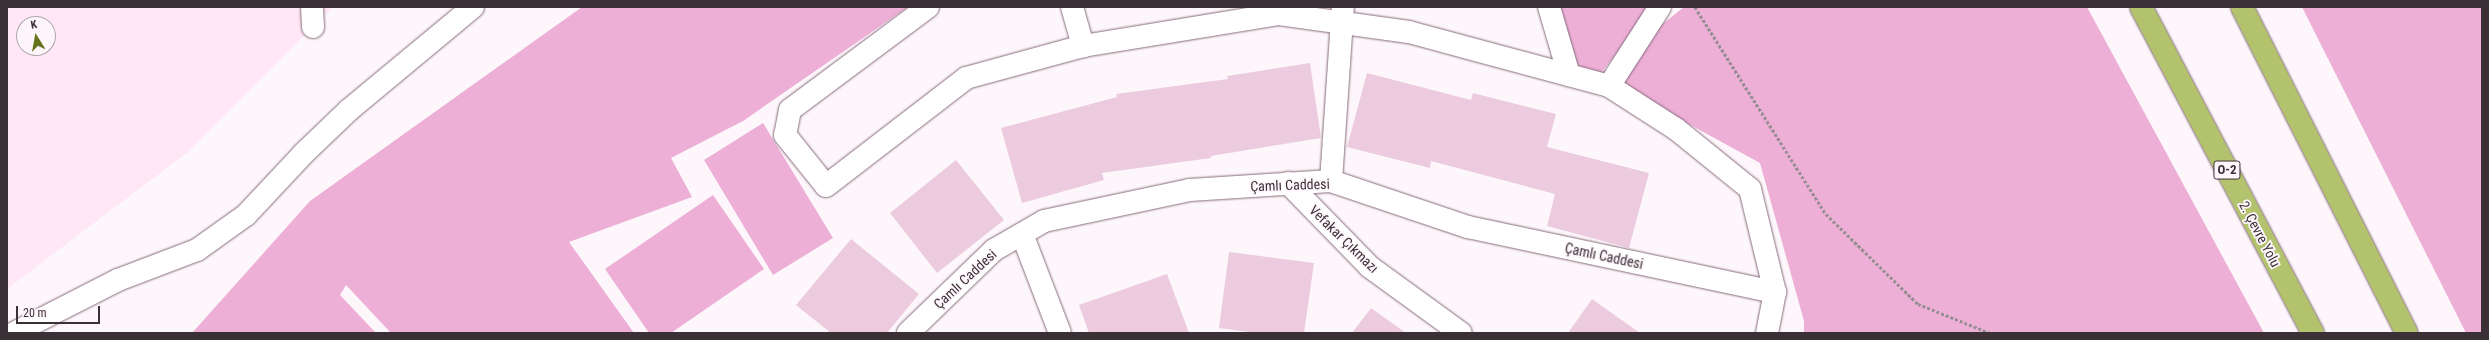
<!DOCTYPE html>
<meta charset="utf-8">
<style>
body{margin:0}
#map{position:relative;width:2489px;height:340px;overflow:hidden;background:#fdf7fb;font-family:"Roboto Condensed",sans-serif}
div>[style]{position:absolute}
.built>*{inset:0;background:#ffe7f5}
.green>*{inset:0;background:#edafd6}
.building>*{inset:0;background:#eccbdf}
.path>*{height:2.5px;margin-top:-1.25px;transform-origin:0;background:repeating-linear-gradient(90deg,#978e94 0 3px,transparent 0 5px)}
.roads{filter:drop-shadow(0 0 1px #876b7c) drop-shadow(0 0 1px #876b7c)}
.minor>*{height:22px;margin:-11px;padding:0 11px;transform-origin:11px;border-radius:11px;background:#fff}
.highway>*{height:22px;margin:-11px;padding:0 11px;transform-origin:11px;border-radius:11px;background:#b3c26c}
span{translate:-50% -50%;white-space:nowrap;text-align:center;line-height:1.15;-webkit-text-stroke:3.5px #fdf7fb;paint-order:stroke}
.shield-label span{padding:1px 3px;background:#fdf7fb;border:1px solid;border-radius:3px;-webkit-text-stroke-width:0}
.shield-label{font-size:13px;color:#3c3037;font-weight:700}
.street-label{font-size:14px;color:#3c3037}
.frame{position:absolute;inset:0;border:8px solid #3c3037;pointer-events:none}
.north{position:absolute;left:16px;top:16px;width:40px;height:40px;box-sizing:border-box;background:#fdf7fb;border:1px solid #b0a7ad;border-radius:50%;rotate:349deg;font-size:11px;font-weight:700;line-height:16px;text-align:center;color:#3c3037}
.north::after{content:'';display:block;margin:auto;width:14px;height:18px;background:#66731d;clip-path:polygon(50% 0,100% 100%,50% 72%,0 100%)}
.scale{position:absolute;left:16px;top:306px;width:84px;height:18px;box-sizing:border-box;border:2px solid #3c3037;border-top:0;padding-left:5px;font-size:12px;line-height:14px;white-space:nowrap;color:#3c3037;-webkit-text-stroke:3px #fdf7fb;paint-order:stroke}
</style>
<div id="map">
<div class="built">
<div style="clip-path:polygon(evenodd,7px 7px,333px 7px,188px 152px,7px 289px,7px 7px,24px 24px,48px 24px,48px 48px,24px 48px,24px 24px)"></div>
</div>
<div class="green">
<div style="clip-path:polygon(582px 7px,908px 7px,743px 121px,671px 158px,692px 197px,569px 242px,634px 333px,391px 333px,346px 285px,340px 295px,376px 333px,192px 333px,310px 201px)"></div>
<div style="clip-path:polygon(1555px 7px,1654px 7px,1601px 73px,1684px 7px,2087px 7px,2264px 333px,1804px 333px,1804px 321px,1760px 163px,1599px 75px,1573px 73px)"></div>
<div style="clip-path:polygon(2302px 7px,2482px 7px,2482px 333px,2466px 333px)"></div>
<div style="clip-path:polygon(763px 123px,833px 238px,773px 275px,704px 160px)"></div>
<div style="clip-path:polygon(713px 195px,764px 269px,671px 333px,649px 333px,605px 269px)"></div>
</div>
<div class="building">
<div style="clip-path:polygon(1310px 63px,1321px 138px,1211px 156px,1211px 158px,1102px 173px,1104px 180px,1022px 203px,1001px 128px,1117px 97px,1116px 94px,1228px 79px,1227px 76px)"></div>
<div style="clip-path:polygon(1367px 73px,1471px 100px,1473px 93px,1556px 114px,1547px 147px,1649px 173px,1629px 248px,1547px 226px,1555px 194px,1431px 161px,1430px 168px,1347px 147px)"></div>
<div style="clip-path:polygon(956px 160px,1004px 220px,937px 273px,890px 213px)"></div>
<div style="clip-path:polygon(851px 239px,919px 294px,887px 333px,831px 333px,796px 305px)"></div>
<div style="clip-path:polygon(1229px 252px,1314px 263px,1304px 333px,1256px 333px,1219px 328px)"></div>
<div style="clip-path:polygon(1167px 274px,1189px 333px,1089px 333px,1079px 305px)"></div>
<div style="clip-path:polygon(1592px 299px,1640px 333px,1568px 333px)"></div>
<div style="clip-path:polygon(1371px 308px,1406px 333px,1352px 333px)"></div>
</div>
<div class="path">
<div style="left:1695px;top:7px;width:245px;rotate:57.7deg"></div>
<div style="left:1826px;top:214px;width:129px;rotate:44.4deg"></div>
<div style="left:1918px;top:304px;width:78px;rotate:21.9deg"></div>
</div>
<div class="roads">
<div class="minor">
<div style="left:312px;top:7px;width:20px;rotate:87deg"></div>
<div style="left:928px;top:7px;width:172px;rotate:143.3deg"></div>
<div style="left:790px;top:110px;width:25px;rotate:101deg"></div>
<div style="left:785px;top:135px;width:65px;rotate:51.2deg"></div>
<div style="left:826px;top:186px;width:177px;rotate:-37.6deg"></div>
<div style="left:966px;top:78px;width:121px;rotate:-15.3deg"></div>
<div style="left:1083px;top:46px;width:199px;rotate:-9.3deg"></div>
<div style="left:1279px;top:14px;width:131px;rotate:7.9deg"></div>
<div style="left:1409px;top:32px;width:207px;rotate:15.1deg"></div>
<div style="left:1609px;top:86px;width:80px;rotate:32.7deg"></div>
<div style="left:1676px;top:129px;width:95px;rotate:39deg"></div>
<div style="left:1750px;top:189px;width:106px;rotate:76.4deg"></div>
<div style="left:1775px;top:292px;width:42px;rotate:101deg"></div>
<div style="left:1072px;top:7px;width:41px;rotate:74.2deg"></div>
<div style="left:1549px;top:7px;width:71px;rotate:73.6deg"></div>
<div style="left:1609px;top:86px;width:94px;rotate:-57.2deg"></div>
<div style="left:1331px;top:181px;width:174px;rotate:-86.1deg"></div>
<div style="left:1288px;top:183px;width:117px;rotate:45.7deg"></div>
<div style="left:1370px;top:267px;width:112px;rotate:36deg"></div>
<div style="left:1022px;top:234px;width:106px;rotate:69deg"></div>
<div style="left:14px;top:333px;width:117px;rotate:-27deg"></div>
<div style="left:118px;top:280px;width:85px;rotate:-20.8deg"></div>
<div style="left:197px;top:250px;width:60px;rotate:-35.5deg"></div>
<div style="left:246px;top:215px;width:83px;rotate:-46.9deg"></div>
<div style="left:303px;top:154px;width:64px;rotate:-43.7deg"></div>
<div style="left:349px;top:110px;width:161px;rotate:-39.7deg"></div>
<div style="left:908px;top:333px;width:120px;rotate:-44deg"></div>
<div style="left:994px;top:250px;width:58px;rotate:-30.1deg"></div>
<div style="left:1044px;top:221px;width:149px;rotate:-12deg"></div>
<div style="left:1190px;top:190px;width:141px;rotate:-3.7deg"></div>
<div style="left:1331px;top:181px;width:145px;rotate:18.6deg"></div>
<div style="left:1468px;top:227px;width:314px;rotate:12deg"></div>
</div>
<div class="highway">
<div style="left:2141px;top:7px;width:369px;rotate:62.2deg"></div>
<div style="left:2242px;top:7px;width:365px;rotate:63.2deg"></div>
</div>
</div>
<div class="shield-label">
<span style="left:2227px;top:170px">O-2</span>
</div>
<div class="street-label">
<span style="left:1290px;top:185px;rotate:-2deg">Çamlı Caddesi</span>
<span style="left:2260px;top:234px;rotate:62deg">2. Çevre Yolu</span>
<span style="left:1344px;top:239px;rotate:44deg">Vefakar Çıkmazı</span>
<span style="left:1604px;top:256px;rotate:12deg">Çamlı Caddesi</span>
<span style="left:965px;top:279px;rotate:-43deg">Çamlı Caddesi</span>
</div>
<div class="frame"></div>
<div class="north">K</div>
<div class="scale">20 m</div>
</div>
